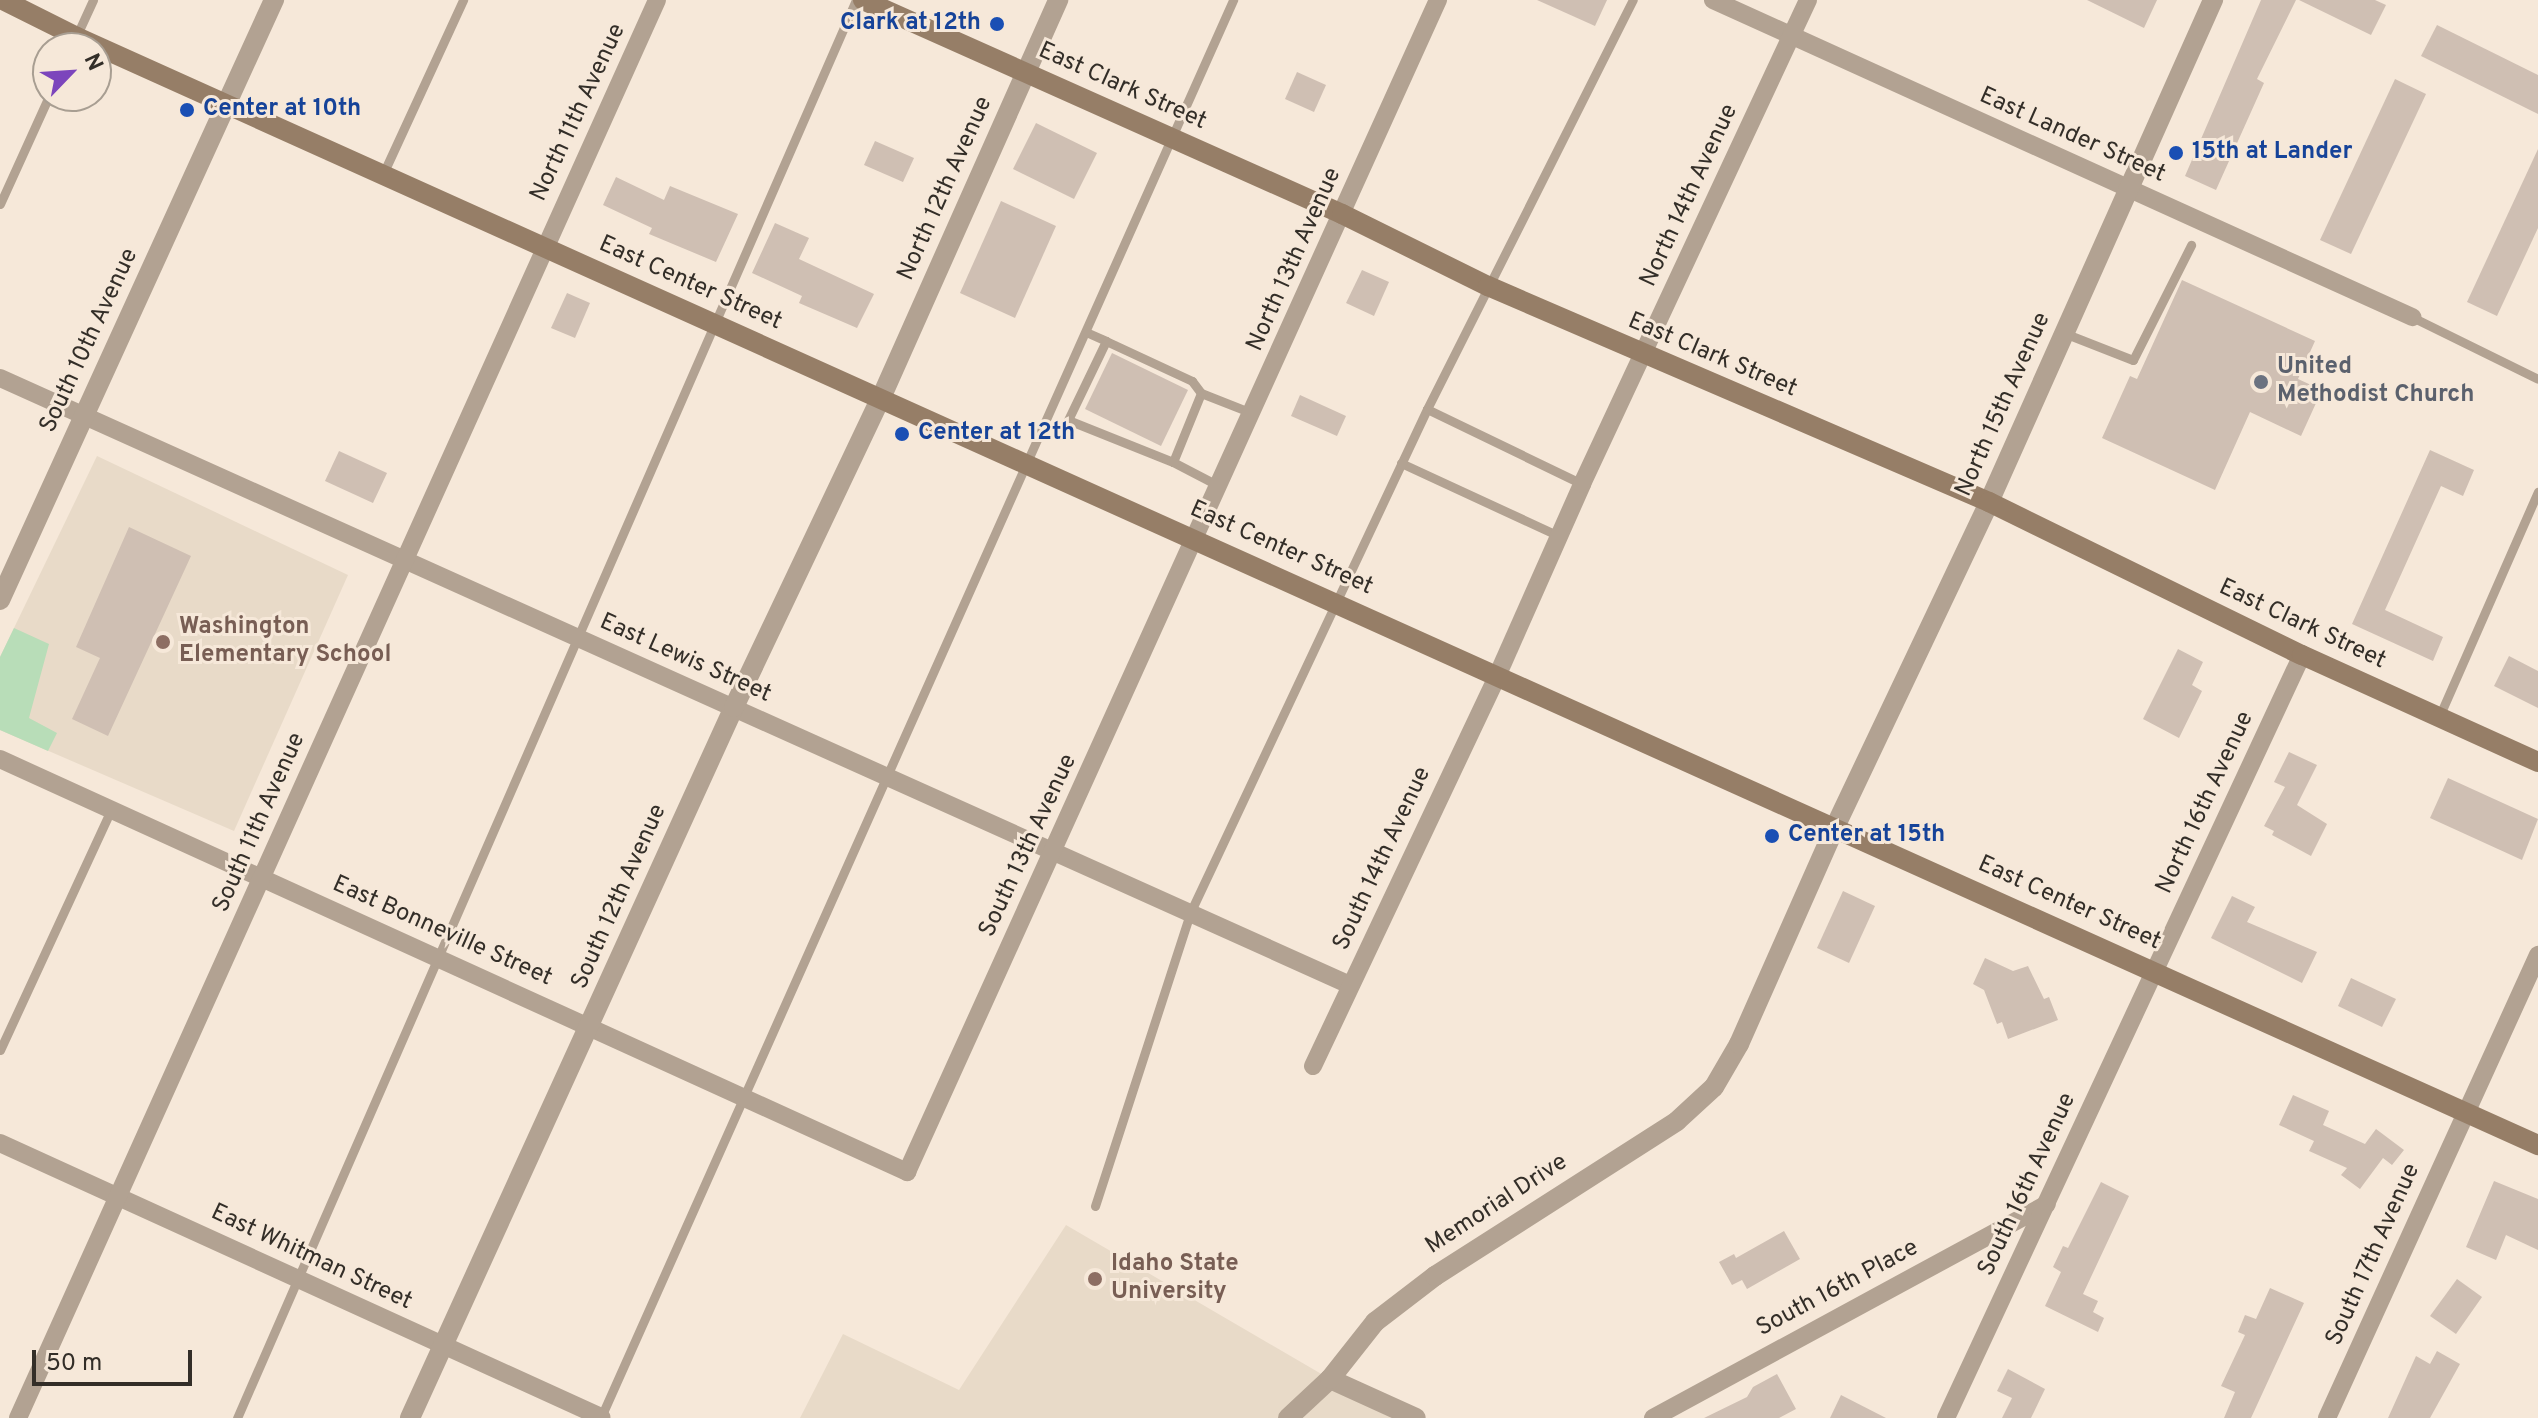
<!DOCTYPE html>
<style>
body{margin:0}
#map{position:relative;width:2538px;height:1418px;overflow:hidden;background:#f6e8d9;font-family:Overpass,sans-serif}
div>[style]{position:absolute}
.education>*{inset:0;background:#e8dac8}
.green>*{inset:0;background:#b8ddb8}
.building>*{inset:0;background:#cfbfb3}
.service>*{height:9px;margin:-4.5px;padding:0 4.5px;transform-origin:4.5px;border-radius:4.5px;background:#b2a292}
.minor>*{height:18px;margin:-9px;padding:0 9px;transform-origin:9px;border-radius:9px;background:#b2a292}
.tertiary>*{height:20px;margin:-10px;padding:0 10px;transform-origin:10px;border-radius:10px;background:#b2a292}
.secondary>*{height:20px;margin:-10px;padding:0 10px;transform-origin:10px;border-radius:10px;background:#967e67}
.dots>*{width:22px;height:22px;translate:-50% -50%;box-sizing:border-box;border:4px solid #f6e8d9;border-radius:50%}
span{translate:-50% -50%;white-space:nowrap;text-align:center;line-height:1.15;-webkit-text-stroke:6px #f6e8d9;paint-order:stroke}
.transit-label{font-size:24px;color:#164399;font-weight:700}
.right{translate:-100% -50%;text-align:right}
.left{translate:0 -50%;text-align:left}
.street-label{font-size:24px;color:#332e28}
.worship-label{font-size:24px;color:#5b616d;font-weight:700}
.education-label{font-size:24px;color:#785e54;font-weight:700}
.north{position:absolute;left:32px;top:32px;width:80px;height:80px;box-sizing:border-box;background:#f6e8d9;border:2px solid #a89e92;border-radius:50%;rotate:65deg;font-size:22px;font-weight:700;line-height:32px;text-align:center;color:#332e28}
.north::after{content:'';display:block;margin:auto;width:28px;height:36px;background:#7c45bc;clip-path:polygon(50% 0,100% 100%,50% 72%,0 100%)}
.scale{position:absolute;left:32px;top:1350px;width:160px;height:36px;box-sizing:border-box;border:4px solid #332e28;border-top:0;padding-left:10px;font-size:24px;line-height:28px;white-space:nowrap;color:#332e28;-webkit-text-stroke:6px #f6e8d9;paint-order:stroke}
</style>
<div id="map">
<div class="education">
<div style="clip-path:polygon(97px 456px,348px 575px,234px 831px,0 730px,0 657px)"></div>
<div style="clip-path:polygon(1066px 1225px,1330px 1379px,1406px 1418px,800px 1418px,843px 1334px,959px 1390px)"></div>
</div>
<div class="green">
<div style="clip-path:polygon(14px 628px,49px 644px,29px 718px,57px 733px,48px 751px,0 730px,0 657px)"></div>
</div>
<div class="building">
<div style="clip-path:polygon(1537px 0,1607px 0,1595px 26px)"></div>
<div style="clip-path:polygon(2087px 0,2157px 0,2144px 28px)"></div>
<div style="clip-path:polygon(2261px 0,2296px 0,2257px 79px,2264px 83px,2216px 190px,2185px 176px)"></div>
<div style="clip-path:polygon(2299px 0,2375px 0,2386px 5px,2371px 35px)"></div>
<div style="clip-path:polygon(2437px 25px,2538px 75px,2538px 114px,2421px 56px)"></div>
<div style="clip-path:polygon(1297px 72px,1326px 85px,1314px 112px,1285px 99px)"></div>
<div style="clip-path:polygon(2395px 79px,2426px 94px,2351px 254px,2320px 240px)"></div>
<div style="clip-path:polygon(1036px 123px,1097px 153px,1074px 199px,1013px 169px)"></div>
<div style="clip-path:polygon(875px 141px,914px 158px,903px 182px,864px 165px)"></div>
<div style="clip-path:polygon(2538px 149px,2538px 228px,2497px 316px,2467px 302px)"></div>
<div style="clip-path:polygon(616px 177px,664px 200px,670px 186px,738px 214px,716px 262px,649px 234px,652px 228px,603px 205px)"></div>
<div style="clip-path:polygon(1001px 201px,1056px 226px,1015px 318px,960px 293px)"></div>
<div style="clip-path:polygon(775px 223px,809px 238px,799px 259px,874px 294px,857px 328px,799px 303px,802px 296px,752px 273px)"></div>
<div style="clip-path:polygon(1362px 270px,1389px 282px,1374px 316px,1346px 303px)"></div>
<div style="clip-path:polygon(2182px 280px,2315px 341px,2298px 379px,2322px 390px,2301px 436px,2250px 412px,2215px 490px,2102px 438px,2130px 376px,2137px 379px)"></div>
<div style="clip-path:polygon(567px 293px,590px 303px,575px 338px,551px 328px)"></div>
<div style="clip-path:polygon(1112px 353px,1188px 390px,1161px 446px,1085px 409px)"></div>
<div style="clip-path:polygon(1300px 395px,1346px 416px,1337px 436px,1291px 416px)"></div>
<div style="clip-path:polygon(2430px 450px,2474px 470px,2463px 496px,2441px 486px,2385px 610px,2443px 637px,2433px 661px,2352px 624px)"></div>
<div style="clip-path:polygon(339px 451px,387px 473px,373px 503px,325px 481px)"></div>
<div style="clip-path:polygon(129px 527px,191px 556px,108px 736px,72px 719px,100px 658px,76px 647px)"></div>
<div style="clip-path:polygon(2178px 649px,2203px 662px,2192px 685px,2202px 691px,2179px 738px,2143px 719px)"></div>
<div style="clip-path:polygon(2509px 656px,2538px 671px,2538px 708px,2494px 686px)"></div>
<div style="clip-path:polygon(2289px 752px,2317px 765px,2297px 805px,2327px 824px,2311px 856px,2272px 835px,2274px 831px,2264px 826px,2285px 787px,2274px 782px)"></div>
<div style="clip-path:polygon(2448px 778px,2538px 819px,2522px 860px,2430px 818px)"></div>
<div style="clip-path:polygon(1843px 891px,1875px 906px,1849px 963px,1817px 948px)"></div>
<div style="clip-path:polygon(2232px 896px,2255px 907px,2247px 922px,2317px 952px,2302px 983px,2211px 938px)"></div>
<div style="clip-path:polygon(1985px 958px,2013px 971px,2028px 966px,2044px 999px,2049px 997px,2058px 1020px,2008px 1039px,2002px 1022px,1997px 1024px,1984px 990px,1973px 984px)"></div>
<div style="clip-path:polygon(2351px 978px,2396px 999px,2382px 1027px,2338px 1006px)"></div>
<div style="clip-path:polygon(2293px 1095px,2329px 1111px,2323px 1125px,2365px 1144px,2376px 1129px,2404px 1150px,2392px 1165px,2383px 1158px,2360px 1189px,2341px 1175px,2347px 1168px,2309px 1151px,2314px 1141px,2279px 1125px)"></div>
<div style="clip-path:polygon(2494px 1181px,2538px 1199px,2538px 1250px,2506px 1235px,2496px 1260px,2466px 1247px)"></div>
<div style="clip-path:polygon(2101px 1182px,2129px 1196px,2083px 1294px,2098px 1301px,2093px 1312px,2104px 1318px,2098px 1332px,2045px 1306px,2061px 1272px,2053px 1267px,2063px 1246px,2068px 1248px)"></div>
<div style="clip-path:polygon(1784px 1231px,1800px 1259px,1747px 1289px,1742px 1280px,1732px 1285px,1719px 1262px,1734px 1254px,1736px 1258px)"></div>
<div style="clip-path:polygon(2457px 1279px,2482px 1297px,2456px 1334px,2430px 1316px)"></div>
<div style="clip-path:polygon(2270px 1288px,2304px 1303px,2251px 1418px,2224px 1418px,2235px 1392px,2221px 1386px,2245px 1335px,2238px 1332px,2245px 1315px,2256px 1319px)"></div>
<div style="clip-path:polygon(2437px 1351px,2460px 1364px,2430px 1418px,2388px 1418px,2416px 1356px,2430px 1364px)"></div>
<div style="clip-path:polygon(2008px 1369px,2045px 1389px,2031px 1418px,2002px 1418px,2012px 1398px,1997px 1391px)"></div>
<div style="clip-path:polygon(1777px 1374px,1796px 1409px,1779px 1418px,1704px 1418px,1747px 1397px,1753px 1387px)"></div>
<div style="clip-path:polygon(1841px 1395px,1886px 1418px,1830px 1418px)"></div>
</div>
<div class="service">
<div style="left:71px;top:48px;width:53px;rotate:-65.4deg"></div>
<div style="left:383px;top:174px;width:192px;rotate:-65.3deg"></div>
<div style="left:0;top:204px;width:119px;rotate:-65.6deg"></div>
<div style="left:2412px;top:317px;width:140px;rotate:26.2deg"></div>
<div style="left:1086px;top:332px;width:22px;rotate:24deg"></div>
<div style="left:1106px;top:341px;width:88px;rotate:115.7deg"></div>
<div style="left:1068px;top:420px;width:113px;rotate:21.8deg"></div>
<div style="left:1173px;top:462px;width:74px;rotate:-67.9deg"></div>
<div style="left:1201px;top:393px;width:55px;rotate:21.4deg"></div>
<div style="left:2064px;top:333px;width:74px;rotate:21.4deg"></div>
<div style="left:2133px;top:360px;width:129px;rotate:-63.2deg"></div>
<div style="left:1106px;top:341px;width:95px;rotate:24.9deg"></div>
<div style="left:1192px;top:381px;width:15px;rotate:53deg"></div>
<div style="left:1427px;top:409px;width:172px;rotate:25.8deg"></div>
<div style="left:1173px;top:462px;width:52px;rotate:27.6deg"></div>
<div style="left:1401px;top:463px;width:174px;rotate:24.8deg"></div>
<div style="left:2439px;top:717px;width:246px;rotate:-66.3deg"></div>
<div style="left:0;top:1050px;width:264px;rotate:-65.2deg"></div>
<div style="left:1095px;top:1206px;width:310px;rotate:-72deg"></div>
<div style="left:1191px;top:911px;width:555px;rotate:-64.82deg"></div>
<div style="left:1427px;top:409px;width:458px;rotate:-63.3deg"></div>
<div style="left:601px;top:1417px;width:1552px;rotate:-65.96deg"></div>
<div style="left:237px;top:1418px;width:1547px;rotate:-66.42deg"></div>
</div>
<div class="minor">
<div style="left:1713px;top:0;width:768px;rotate:24.39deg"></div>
<div style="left:0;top:378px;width:1480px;rotate:24.21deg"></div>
<div style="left:0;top:759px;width:997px;rotate:24.48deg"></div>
<div style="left:907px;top:1172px;width:1287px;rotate:-65.63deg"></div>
<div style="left:1313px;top:1066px;width:433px;rotate:-64.7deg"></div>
<div style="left:1498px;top:674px;width:208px;rotate:-66.1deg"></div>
<div style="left:1582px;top:484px;width:534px;rotate:-64.97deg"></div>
<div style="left:0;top:1143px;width:661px;rotate:24.51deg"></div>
<div style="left:18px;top:1418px;width:1555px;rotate:-65.74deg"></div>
<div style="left:1653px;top:1418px;width:448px;rotate:-28.5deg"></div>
<div style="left:1946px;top:1418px;width:842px;rotate:-64.99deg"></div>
<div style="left:2327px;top:1418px;width:509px;rotate:-65.5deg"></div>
</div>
<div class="tertiary">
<div style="left:0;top:600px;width:660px;rotate:-65.46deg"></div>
<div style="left:1330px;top:1379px;width:94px;rotate:24.4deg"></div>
<div style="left:410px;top:1418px;width:781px;rotate:-65.5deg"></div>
<div style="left:734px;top:707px;width:342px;rotate:-64.6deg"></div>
<div style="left:881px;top:398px;width:436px;rotate:-66deg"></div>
<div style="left:1288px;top:1418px;width:57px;rotate:-42.9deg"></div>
<div style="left:1330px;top:1379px;width:73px;rotate:-51.7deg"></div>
<div style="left:1375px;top:1322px;width:76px;rotate:-37.5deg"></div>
<div style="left:1435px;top:1276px;width:287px;rotate:-32.6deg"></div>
<div style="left:1677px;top:1121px;width:50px;rotate:-42.6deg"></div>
<div style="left:1714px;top:1087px;width:50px;rotate:-59.8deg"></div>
<div style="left:1739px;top:1044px;width:237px;rotate:-66.1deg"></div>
<div style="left:1835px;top:827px;width:360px;rotate:-64.6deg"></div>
<div style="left:1989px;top:502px;width:550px;rotate:-65.95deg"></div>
</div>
<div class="secondary">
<div style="left:3px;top:0;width:83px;rotate:26.6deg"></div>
<div style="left:77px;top:37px;width:2699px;rotate:24.24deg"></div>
<div style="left:863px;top:0;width:525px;rotate:24.07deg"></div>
<div style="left:1342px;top:214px;width:163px;rotate:26.3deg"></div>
<div style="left:1488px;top:286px;width:546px;rotate:23.32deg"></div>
<div style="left:1989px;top:502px;width:348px;rotate:26.1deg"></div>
<div style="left:2302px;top:655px;width:259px;rotate:24.4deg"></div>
</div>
<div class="dots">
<div style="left:997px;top:24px;background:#1a4fb4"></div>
<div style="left:187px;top:110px;background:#1a4fb4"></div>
<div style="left:2176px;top:153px;background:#1a4fb4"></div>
<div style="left:2261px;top:382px;background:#6b7280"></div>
<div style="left:902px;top:434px;background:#1a4fb4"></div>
<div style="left:163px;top:642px;background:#8d6e63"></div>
<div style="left:1772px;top:836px;background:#1a4fb4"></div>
<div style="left:1095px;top:1279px;background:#8d6e63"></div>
</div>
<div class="transit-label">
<span class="right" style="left:981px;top:24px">Clark at 12th</span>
<span class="left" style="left:203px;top:110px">Center at 10th</span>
<span class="left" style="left:2192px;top:153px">15th at Lander</span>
<span class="left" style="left:918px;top:434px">Center at 12th</span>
<span class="left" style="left:1788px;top:836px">Center at 15th</span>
</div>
<div class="street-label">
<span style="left:1122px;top:87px;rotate:24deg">East Clark Street</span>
<span style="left:579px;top:113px;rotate:-65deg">North 11th Avenue</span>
<span style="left:2072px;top:136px;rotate:24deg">East Lander Street</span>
<span style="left:946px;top:189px;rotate:-66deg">North 12th Avenue</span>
<span style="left:1690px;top:196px;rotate:-65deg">North 14th Avenue</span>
<span style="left:1295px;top:260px;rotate:-66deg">North 13th Avenue</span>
<span style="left:690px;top:284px;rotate:24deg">East Center Street</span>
<span style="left:90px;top:341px;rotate:-65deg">South 10th Avenue</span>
<span style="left:1712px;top:356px;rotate:23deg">East Clark Street</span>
<span style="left:2004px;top:405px;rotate:-66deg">North 15th Avenue</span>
<span style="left:1281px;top:549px;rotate:24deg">East Center Street</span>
<span style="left:2302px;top:625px;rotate:25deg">East Clark Street</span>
<span style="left:685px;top:659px;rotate:24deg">East Lewis Street</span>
<span style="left:2206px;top:803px;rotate:-65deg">North 16th Avenue</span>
<span style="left:260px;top:823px;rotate:-66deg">South 11th Avenue</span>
<span style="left:1029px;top:846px;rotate:-65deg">South 13th Avenue</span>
<span style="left:1383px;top:859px;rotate:-65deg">South 14th Avenue</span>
<span style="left:620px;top:897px;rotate:-66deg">South 12th Avenue</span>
<span style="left:2069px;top:904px;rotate:24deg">East Center Street</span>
<span style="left:442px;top:932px;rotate:24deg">East Bonneville Street</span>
<span style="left:2028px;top:1185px;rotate:-65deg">South 16th Avenue</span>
<span style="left:1497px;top:1205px;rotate:-33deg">Memorial Drive</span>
<span style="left:2374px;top:1255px;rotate:-66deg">South 17th Avenue</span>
<span style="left:311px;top:1258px;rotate:25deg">East Whitman Street</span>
<span style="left:1838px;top:1289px;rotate:-28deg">South 16th Place</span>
</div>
<div class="worship-label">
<span class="left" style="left:2277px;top:382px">United<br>Methodist Church</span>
</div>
<div class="education-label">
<span class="left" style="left:179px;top:642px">Washington<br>Elementary School</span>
<span class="left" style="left:1111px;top:1279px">Idaho State<br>University</span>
</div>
<div class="north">N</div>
<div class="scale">50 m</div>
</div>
